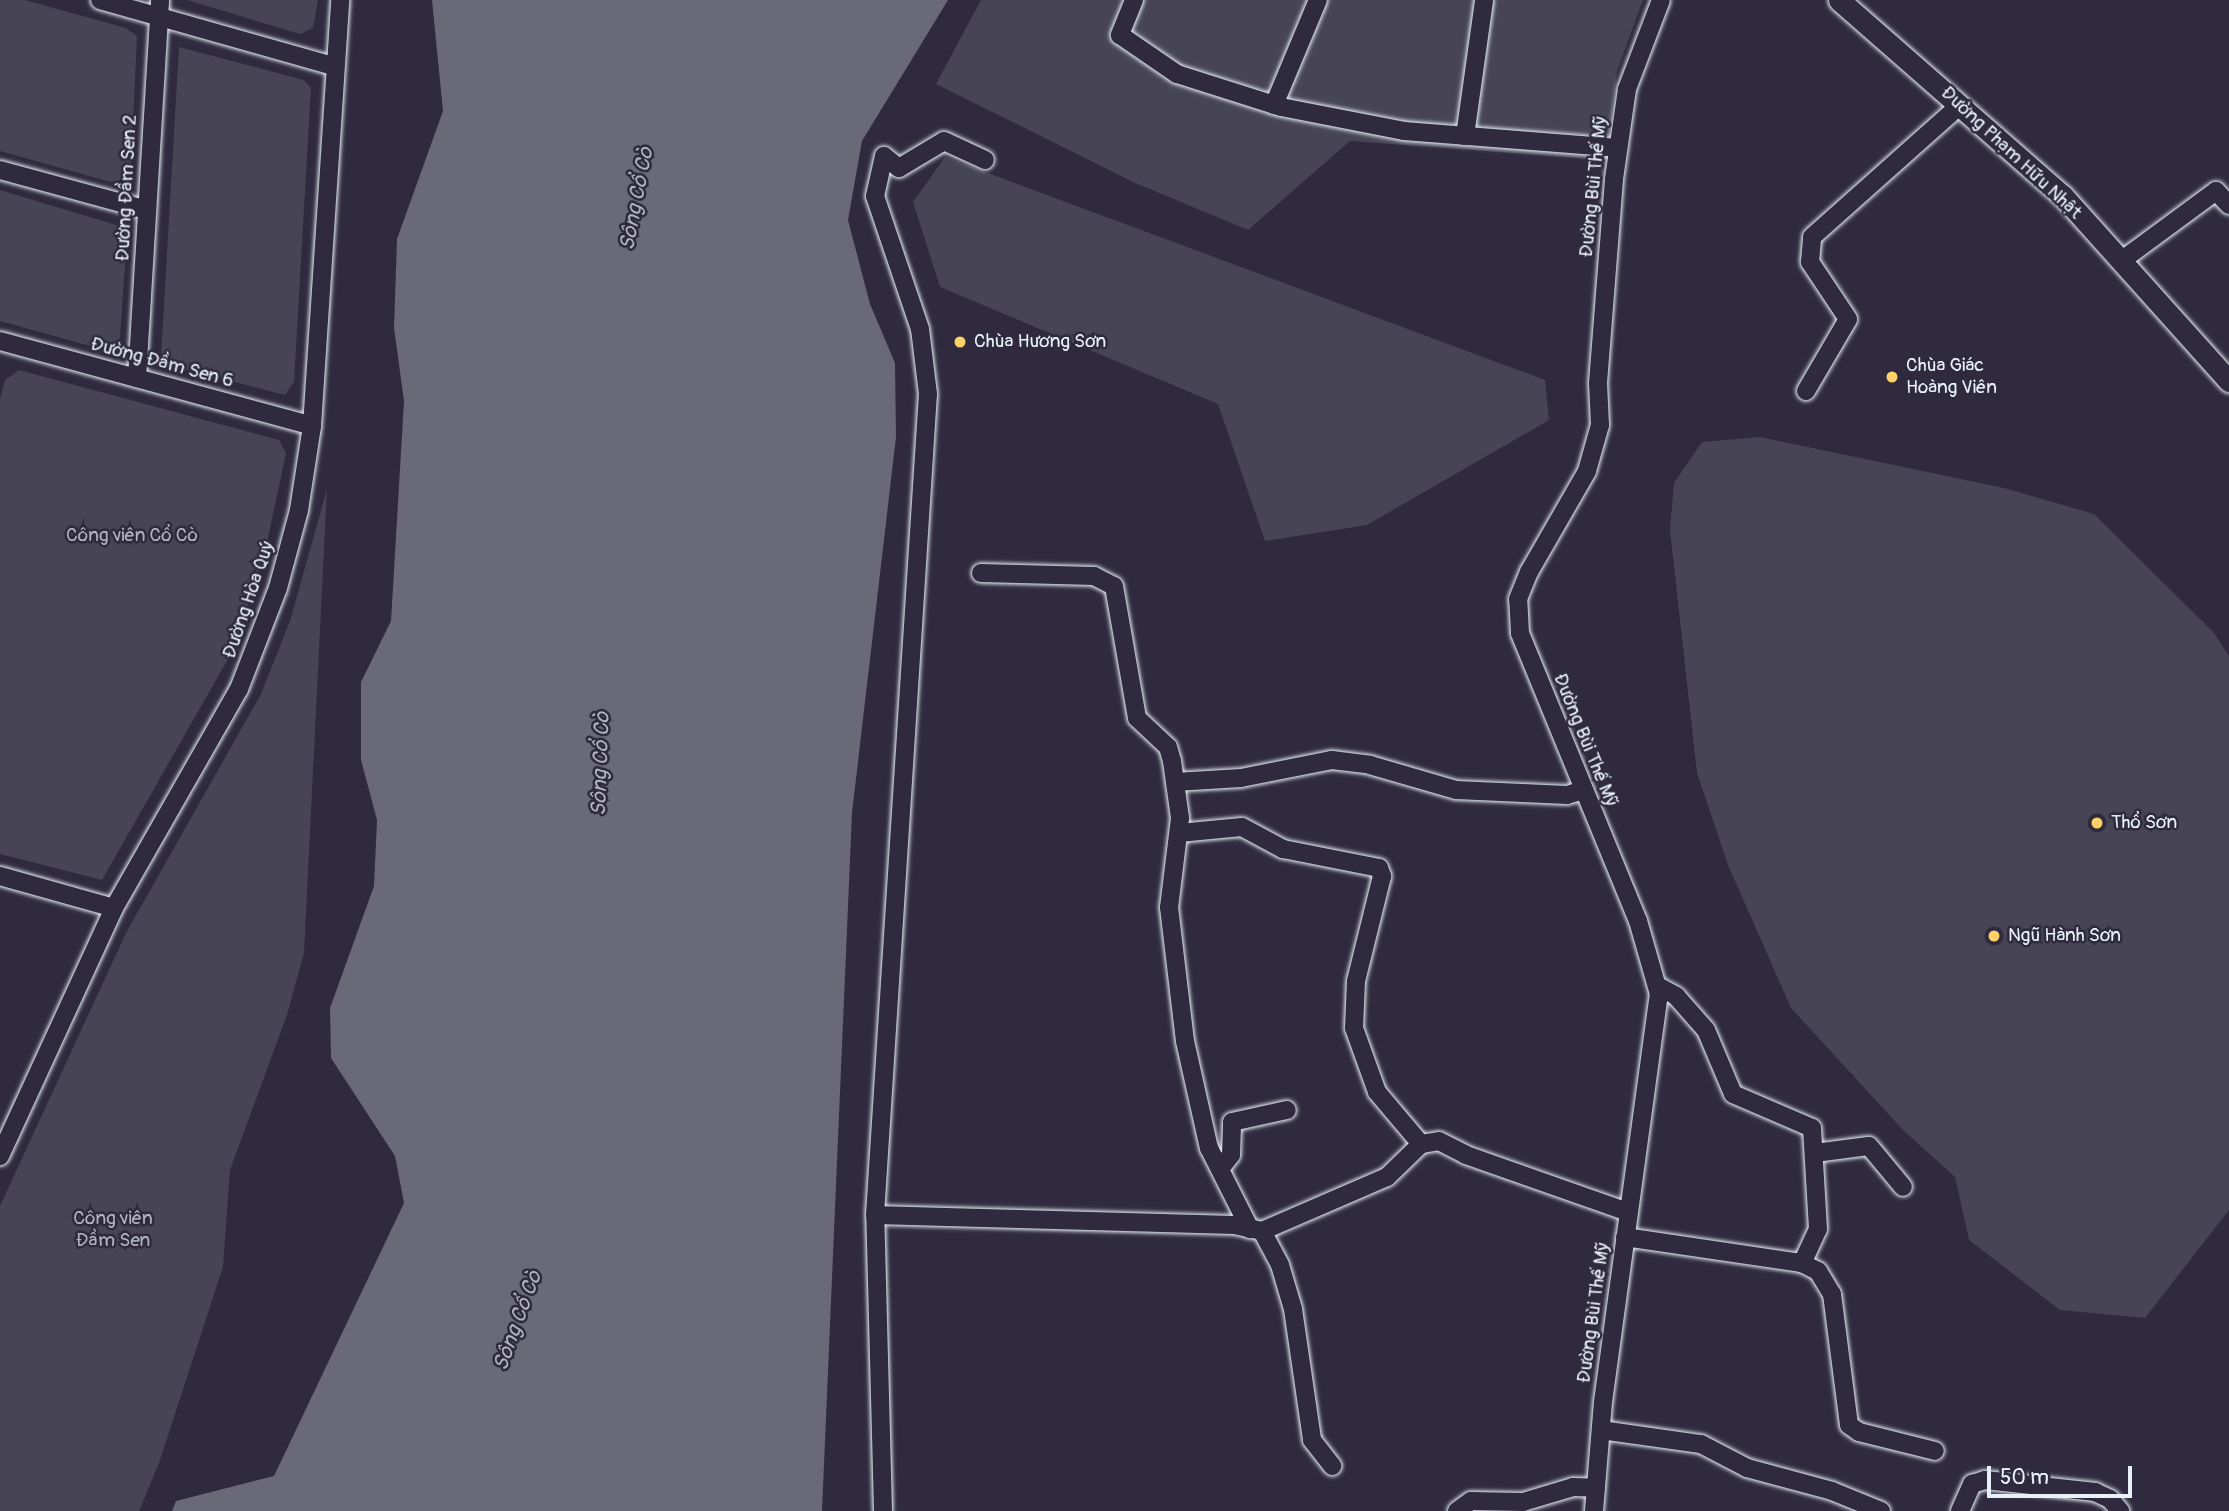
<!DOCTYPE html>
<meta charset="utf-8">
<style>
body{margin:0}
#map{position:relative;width:2229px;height:1511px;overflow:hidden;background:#2f2a3d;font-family:Pangolin,sans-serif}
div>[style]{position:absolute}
.green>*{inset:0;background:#464455}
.water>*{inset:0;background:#696978}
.roads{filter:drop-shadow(0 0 2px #e8f1f8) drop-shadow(0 0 2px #e8f1f8)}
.minor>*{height:18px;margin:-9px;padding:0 9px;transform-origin:9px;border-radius:9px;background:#2f2a3d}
.tertiary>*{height:21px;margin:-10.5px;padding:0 10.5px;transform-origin:10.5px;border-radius:10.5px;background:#2f2a3d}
.dots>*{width:19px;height:19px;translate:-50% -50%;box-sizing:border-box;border:4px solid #2f2a3d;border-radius:50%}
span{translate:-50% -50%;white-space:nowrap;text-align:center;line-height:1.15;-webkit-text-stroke:5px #2f2a3d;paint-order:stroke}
.street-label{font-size:19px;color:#e8f1f8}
.poi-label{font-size:19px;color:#e8f1f8}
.left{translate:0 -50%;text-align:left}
.park-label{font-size:19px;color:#afb4bf}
.water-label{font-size:21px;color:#afb4be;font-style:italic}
.scale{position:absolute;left:1987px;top:1466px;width:145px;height:32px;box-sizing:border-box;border:4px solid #e8f1f8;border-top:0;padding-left:9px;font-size:21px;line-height:24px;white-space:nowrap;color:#e8f1f8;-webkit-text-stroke:5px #2f2a3d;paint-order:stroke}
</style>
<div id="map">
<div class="green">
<div style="clip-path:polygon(0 0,25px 0,126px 28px,137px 36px,131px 166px,123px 180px,110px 182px,0 151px)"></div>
<div style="clip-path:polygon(187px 0,318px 0,313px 28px,300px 34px)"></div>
<div style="clip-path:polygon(981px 0,1643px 0,1617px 71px,1606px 160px,1350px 141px,1248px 230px,1133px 182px,936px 84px)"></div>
<div style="clip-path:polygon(179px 47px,304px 80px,311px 88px,294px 382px,285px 395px,173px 366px,161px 356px)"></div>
<div style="clip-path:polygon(945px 157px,1545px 380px,1549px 420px,1367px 525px,1265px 541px,1218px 404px,940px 287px,913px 202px)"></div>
<div style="clip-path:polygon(0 190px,123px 227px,127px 236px,120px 338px,114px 348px,101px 349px,0 321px)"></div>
<div style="clip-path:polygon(19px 370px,279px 440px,286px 453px,264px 557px,232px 652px,102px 880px,0 854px,0 399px,5px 380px)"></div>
<div style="clip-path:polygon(1760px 437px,2004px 488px,2094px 514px,2214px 633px,2229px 656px,2229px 1210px,2145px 1318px,2060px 1310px,1969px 1240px,1955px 1177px,1903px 1130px,1791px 1008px,1728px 865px,1697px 773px,1670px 530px,1674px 483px,1702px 442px)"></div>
<div style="clip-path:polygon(327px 489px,304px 953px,287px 1015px,230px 1170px,223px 1267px,159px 1463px,139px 1511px,0 1511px,0 1206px,126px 933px,261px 694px,290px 621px)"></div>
</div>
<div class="water">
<div style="clip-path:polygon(432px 0,948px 0,862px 141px,848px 220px,870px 304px,895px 363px,896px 437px,852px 813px,822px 1511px,172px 1511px,176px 1501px,274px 1476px,404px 1203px,395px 1156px,331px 1058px,330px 1008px,374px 886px,377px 820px,361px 760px,361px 682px,391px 621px,404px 401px,394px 328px,397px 239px,443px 111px)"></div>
</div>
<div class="roads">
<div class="minor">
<div style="left:100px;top:0;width:243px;rotate:15.8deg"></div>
<div style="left:1134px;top:0;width:38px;rotate:112deg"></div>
<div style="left:1120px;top:35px;width:69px;rotate:34.4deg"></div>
<div style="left:1177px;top:74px;width:109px;rotate:17.6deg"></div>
<div style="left:1281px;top:107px;width:125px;rotate:11deg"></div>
<div style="left:1404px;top:131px;width:215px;rotate:4.5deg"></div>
<div style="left:1274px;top:105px;width:114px;rotate:-67.3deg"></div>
<div style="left:1465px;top:136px;width:137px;rotate:-82deg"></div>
<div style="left:0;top:170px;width:152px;rotate:15.2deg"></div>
<div style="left:2121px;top:261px;width:118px;rotate:-36.4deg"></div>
<div style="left:2216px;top:191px;width:19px;rotate:47deg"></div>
<div style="left:0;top:341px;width:323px;rotate:15.2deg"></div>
<div style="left:137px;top:378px;width:379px;rotate:-86.5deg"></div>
<div style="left:1806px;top:391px;width:83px;rotate:-59.7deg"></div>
<div style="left:1848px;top:319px;width:69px;rotate:-123.7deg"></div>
<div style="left:1810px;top:262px;width:25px;rotate:-85deg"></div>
<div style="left:1812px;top:237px;width:198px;rotate:-41.7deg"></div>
<div style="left:981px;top:573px;width:113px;rotate:1.5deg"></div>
<div style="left:1094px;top:576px;width:22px;rotate:27deg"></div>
<div style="left:1114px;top:586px;width:134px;rotate:80.1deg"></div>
<div style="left:1137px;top:718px;width:42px;rotate:43.1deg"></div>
<div style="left:1168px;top:747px;width:15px;rotate:74deg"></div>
<div style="left:1172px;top:761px;width:58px;rotate:82deg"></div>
<div style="left:1180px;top:818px;width:90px;rotate:97deg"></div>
<div style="left:1169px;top:907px;width:135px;rotate:83.2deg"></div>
<div style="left:1185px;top:1041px;width:110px;rotate:77.4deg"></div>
<div style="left:1209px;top:1148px;width:91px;rotate:63.2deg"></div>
<div style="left:1175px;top:782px;width:66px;rotate:-3.5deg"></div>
<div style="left:1241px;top:778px;width:93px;rotate:-11.2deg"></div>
<div style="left:1332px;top:760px;width:38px;rotate:7deg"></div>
<div style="left:1370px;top:765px;width:90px;rotate:16.2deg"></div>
<div style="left:1456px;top:790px;width:111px;rotate:2.6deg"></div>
<div style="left:1567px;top:795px;width:17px;rotate:-17deg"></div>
<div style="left:1179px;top:833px;width:63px;rotate:-5.4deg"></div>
<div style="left:1242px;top:827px;width:47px;rotate:28.2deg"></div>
<div style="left:1283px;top:849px;width:98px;rotate:11.2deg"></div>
<div style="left:1379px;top:868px;width:9px;rotate:69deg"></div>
<div style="left:1382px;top:876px;width:108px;rotate:103.9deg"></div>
<div style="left:1356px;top:981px;width:47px;rotate:92.4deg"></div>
<div style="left:1354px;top:1028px;width:68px;rotate:70.2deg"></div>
<div style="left:1377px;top:1092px;width:68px;rotate:49.8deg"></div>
<div style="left:0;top:876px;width:118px;rotate:15.7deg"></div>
<div style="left:1658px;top:986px;width:21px;rotate:29deg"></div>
<div style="left:1676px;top:996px;width:45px;rotate:48.6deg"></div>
<div style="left:1706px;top:1030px;width:69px;rotate:67.1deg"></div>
<div style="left:1733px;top:1094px;width:86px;rotate:23.3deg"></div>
<div style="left:1812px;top:1128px;width:101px;rotate:86.6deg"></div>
<div style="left:1818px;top:1229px;width:38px;rotate:115deg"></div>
<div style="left:1815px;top:1153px;width:54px;rotate:-7.4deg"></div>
<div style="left:1869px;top:1146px;width:53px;rotate:50.3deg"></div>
<div style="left:0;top:1156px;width:273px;rotate:-65.3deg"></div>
<div style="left:114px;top:908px;width:252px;rotate:-60.3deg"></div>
<div style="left:239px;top:689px;width:108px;rotate:-68.9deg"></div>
<div style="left:278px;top:588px;width:81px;rotate:-74.9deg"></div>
<div style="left:299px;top:510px;width:85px;rotate:-81.2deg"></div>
<div style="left:312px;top:426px;width:427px;rotate:-86.2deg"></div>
<div style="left:1220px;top:1169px;width:18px;rotate:-52deg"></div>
<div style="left:1231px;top:1155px;width:33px;rotate:-88deg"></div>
<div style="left:1232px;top:1122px;width:56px;rotate:-12.3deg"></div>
<div style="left:875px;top:1215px;width:359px;rotate:1.6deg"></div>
<div style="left:1234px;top:1225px;width:29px;rotate:12deg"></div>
<div style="left:1262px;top:1231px;width:136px;rotate:-23.4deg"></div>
<div style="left:1387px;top:1177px;width:47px;rotate:-44.1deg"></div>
<div style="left:1421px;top:1144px;width:18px;rotate:-9deg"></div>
<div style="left:1439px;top:1141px;width:30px;rotate:27deg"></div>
<div style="left:1466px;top:1155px;width:172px;rotate:19.4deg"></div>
<div style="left:1262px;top:1231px;width:38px;rotate:62deg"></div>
<div style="left:1280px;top:1265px;width:46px;rotate:73.5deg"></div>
<div style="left:1293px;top:1309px;width:132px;rotate:81.7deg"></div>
<div style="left:1312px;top:1440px;width:33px;rotate:52deg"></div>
<div style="left:1625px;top:1237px;width:179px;rotate:8.4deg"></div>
<div style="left:1802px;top:1263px;width:18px;rotate:27deg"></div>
<div style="left:1818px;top:1271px;width:27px;rotate:59deg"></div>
<div style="left:1832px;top:1294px;width:132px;rotate:82.6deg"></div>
<div style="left:1849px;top:1425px;width:12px;rotate:35deg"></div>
<div style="left:1859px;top:1432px;width:78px;rotate:14deg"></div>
<div style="left:1601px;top:1430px;width:101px;rotate:8deg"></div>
<div style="left:1701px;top:1444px;width:52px;rotate:27.6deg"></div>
<div style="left:1747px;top:1468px;width:88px;rotate:15.1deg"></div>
<div style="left:1832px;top:1491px;width:53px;rotate:22.2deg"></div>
<div style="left:883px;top:1511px;width:296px;rotate:-91.5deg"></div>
<div style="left:875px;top:1215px;width:823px;rotate:-86.31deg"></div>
<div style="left:928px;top:394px;width:65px;rotate:-97deg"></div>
<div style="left:920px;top:329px;width:140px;rotate:-108.7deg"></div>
<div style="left:875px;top:196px;width:41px;rotate:-77.3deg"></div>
<div style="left:884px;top:156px;width:19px;rotate:39deg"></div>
<div style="left:899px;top:168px;width:52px;rotate:-31deg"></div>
<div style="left:944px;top:141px;width:45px;rotate:24.9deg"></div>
<div style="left:1457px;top:1511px;width:17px;rotate:-36deg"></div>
<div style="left:1471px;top:1501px;width:52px;rotate:1.1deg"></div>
<div style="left:1523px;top:1502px;width:52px;rotate:-16.7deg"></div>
<div style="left:1573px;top:1487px;width:23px;rotate:2deg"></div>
<div style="left:1594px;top:1511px;width:109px;rotate:-85.3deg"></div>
<div style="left:1603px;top:1402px;width:412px;rotate:-82.2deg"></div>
<div style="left:1659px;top:994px;width:76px;rotate:-106deg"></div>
<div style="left:1638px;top:921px;width:311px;rotate:-112.3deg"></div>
<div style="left:1520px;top:633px;width:34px;rotate:-93deg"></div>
<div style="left:1518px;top:599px;width:29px;rotate:-68deg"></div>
<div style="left:1529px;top:572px;width:116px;rotate:-60.1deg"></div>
<div style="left:1587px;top:471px;width:48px;rotate:-74.2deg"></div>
<div style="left:1600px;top:425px;width:42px;rotate:-92.7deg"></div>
<div style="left:1598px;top:383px;width:205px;rotate:-85.5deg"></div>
<div style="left:1614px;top:179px;width:91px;rotate:-81.8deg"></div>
<div style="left:1627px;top:89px;width:95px;rotate:-69.1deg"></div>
<div style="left:1960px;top:1511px;width:30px;rotate:-66deg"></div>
<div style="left:1972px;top:1484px;width:14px;rotate:-17deg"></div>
<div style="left:1985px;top:1480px;width:111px;rotate:6.2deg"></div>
<div style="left:2095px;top:1492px;width:17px;rotate:25deg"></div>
<div style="left:2110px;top:1499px;width:16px;rotate:50deg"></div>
</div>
<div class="tertiary">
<div style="left:1839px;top:0;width:298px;rotate:41.2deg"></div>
<div style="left:2063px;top:196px;width:249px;rotate:48.1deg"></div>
</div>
</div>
<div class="dots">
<div style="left:960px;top:342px;background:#ffd166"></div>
<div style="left:1892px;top:377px;background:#ffd166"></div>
<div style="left:2097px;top:823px;background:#ffd166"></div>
<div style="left:1994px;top:936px;background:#ffd166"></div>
</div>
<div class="street-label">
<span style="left:2011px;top:153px;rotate:43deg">Đường Phạm Hữu Nhật</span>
<span style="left:1594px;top:187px;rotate:-84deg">Đường Bùi Thế Mỹ</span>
<span style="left:127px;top:188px;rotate:-87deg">Đường Đầm Sen 2</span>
<span style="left:162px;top:363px;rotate:15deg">Đường Đầm Sen 6</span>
<span style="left:249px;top:600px;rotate:-71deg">Đường Hòa Quý</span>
<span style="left:1585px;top:740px;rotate:68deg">Đường Bùi Thế Mỹ</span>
<span style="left:1594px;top:1313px;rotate:-82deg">Đường Bùi Thế Mỹ</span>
</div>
<div class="poi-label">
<span class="left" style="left:974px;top:342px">Chùa Hương Sơn</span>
<span class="left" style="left:1906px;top:377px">Chùa Giác<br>Hoàng Viên</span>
<span class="left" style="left:2111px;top:823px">Thổ Sơn</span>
<span class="left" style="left:2008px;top:936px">Ngũ Hành Sơn</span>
</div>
<div class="park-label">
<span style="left:132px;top:536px">Công viên Cổ Cò</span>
<span style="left:113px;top:1230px">Công viên<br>Đầm Sen</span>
</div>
<div class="water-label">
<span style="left:637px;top:199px;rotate:-79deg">Sông Cổ Cò</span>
<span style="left:601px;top:764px;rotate:-88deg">Sông Cổ Cò</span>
<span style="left:518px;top:1321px;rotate:-70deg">Sông Cổ Cò</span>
</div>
<div class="scale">50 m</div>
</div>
